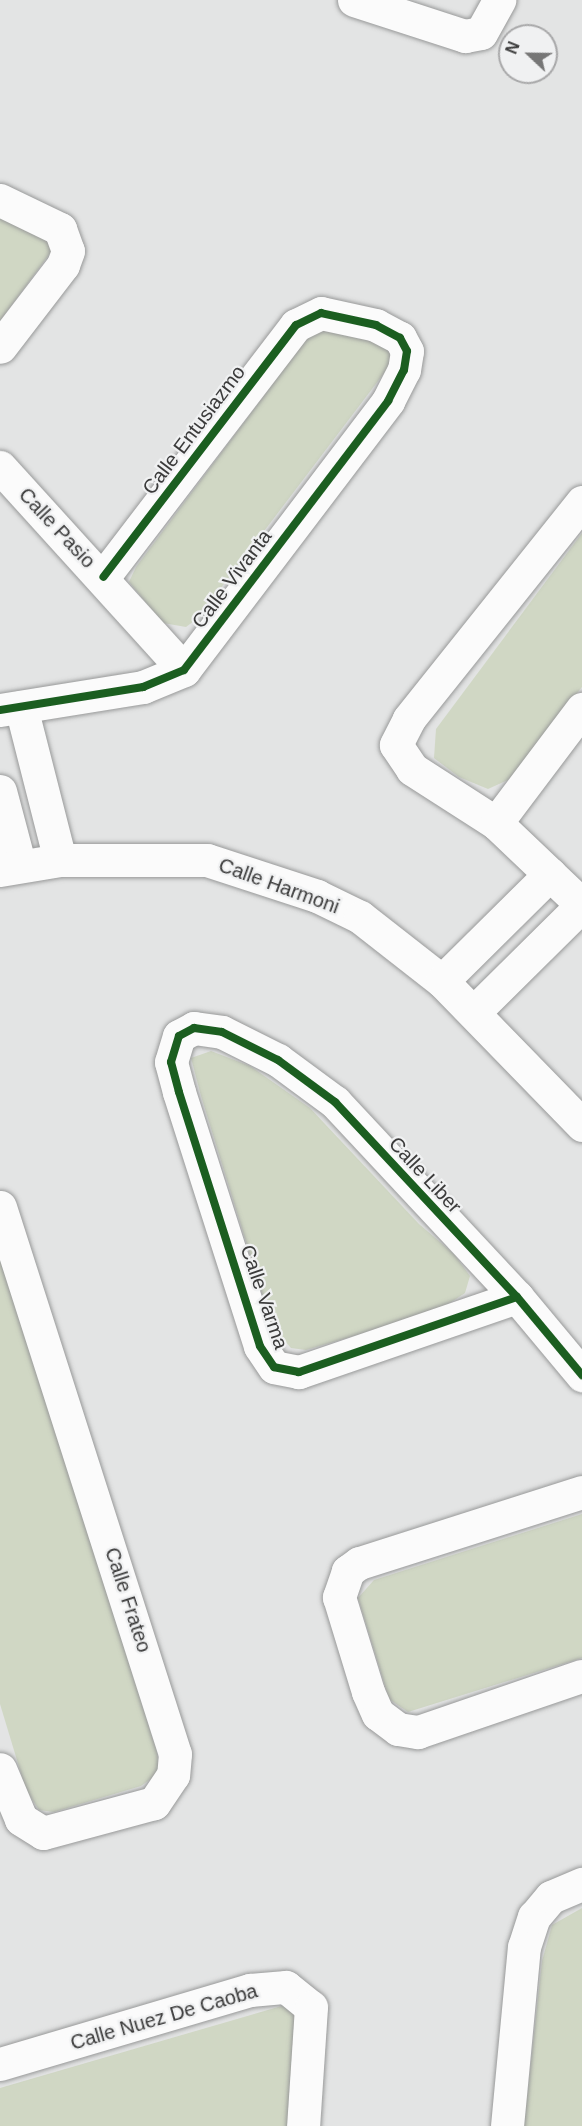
<!DOCTYPE html>
<style>
body{margin:0}
#map{position:relative;width:582px;height:2126px;overflow:hidden;background:#e3e4e4;font-family:Helvetica,sans-serif}
div>[style]{position:absolute}
.green>*{inset:0;background:#d0d7c4}
.roads{filter:drop-shadow(0 0 2px #989999) drop-shadow(0 0 2px #989999)}
.minor>*{height:33px;margin:-16.5px;padding:0 16.5px;transform-origin:16.5px;border-radius:16.5px;background:#fbfbfb}
.cycleway>*{height:8px;margin:-4px;padding:0 4px;transform-origin:4px;border-radius:4px;background:#1b5e20}
span{translate:-50% -50%;white-space:nowrap;text-align:center;line-height:1.15;-webkit-text-stroke:4.5px #f0f1f2;paint-order:stroke}
.street-label{font-size:20px;color:#3b3b3b}
.north{position:absolute;left:498px;top:24px;width:60px;height:60px;box-sizing:border-box;background:#f0f1f2;border:2px solid #a8a8a9;border-radius:50%;rotate:292deg;font-size:16px;font-weight:700;line-height:24px;text-align:center;color:#3b3b3b}
.north::after{content:'';display:block;margin:auto;width:21px;height:27px;background:#767676;clip-path:polygon(50% 0,100% 100%,50% 72%,0 100%)}
</style>
<div id="map">
<div class="green">
<div style="clip-path:polygon(0 217px,25px 217px,54px 248px,0 321px)"></div>
<div style="clip-path:polygon(313px 330px,351px 334px,391px 348px,391px 364px,198px 618px,186px 627px,163px 623px,129px 582px,136px 567px)"></div>
<div style="clip-path:polygon(582px 533px,582px 687px,510px 779px,488px 789px,459px 777px,434px 758px,436px 729px)"></div>
<div style="clip-path:polygon(211px 1051px,250px 1066px,310px 1108px,419px 1224px,454px 1254px,470px 1276px,465px 1293px,436px 1312px,306px 1350px,291px 1348px,272px 1326px,201px 1096px,191px 1058px)"></div>
<div style="clip-path:polygon(0 1256px,157px 1752px,159px 1773px,141px 1786px,54px 1812px,39px 1810px,26px 1790px,0 1704px)"></div>
<div style="clip-path:polygon(582px 1514px,582px 1658px,408px 1712px,389px 1699px,358px 1598px,374px 1580px)"></div>
<div style="clip-path:polygon(582px 1908px,582px 2126px,524px 2126px,542px 1961px,552px 1925px)"></div>
<div style="clip-path:polygon(285px 2005px,299px 2017px,288px 2126px,0 2126px,0 2088px)"></div>
</div>
<div class="roads">
<div class="minor">
<div style="left:354px;top:0;width:117px;rotate:18deg"></div>
<div style="left:465px;top:36px;width:16px;rotate:-11deg"></div>
<div style="left:481px;top:33px;width:38px;rotate:-61deg"></div>
<div style="left:0;top:200px;width:67px;rotate:25.8deg"></div>
<div style="left:60px;top:229px;width:23px;rotate:70deg"></div>
<div style="left:68px;top:251px;width:15px;rotate:110deg"></div>
<div style="left:63px;top:265px;width:103px;rotate:127.5deg"></div>
<div style="left:0;top:467px;width:274px;rotate:47.8deg"></div>
<div style="left:582px;top:502px;width:278px;rotate:128.6deg"></div>
<div style="left:409px;top:719px;width:29px;rotate:117deg"></div>
<div style="left:396px;top:745px;width:29px;rotate:56deg"></div>
<div style="left:412px;top:769px;width:100px;rotate:32.7deg"></div>
<div style="left:496px;top:823px;width:119px;rotate:43.6deg"></div>
<div style="left:21px;top:707px;width:158px;rotate:75.7deg"></div>
<div style="left:0;top:710px;width:145px;rotate:-9.1deg"></div>
<div style="left:143px;top:687px;width:44px;rotate:-22.5deg"></div>
<div style="left:184px;top:670px;width:338px;rotate:-52.8deg"></div>
<div style="left:388px;top:401px;width:35px;rotate:-63deg"></div>
<div style="left:404px;top:370px;width:19px;rotate:-81deg"></div>
<div style="left:407px;top:351px;width:15px;rotate:-118deg"></div>
<div style="left:400px;top:338px;width:27px;rotate:-152deg"></div>
<div style="left:376px;top:325px;width:56px;rotate:-167.7deg"></div>
<div style="left:321px;top:313px;width:28px;rotate:154deg"></div>
<div style="left:296px;top:325px;width:317px;rotate:127.4deg"></div>
<div style="left:0;top:791px;width:74px;rotate:75.2deg"></div>
<div style="left:496px;top:823px;width:143px;rotate:-53deg"></div>
<div style="left:0;top:870px;width:61px;rotate:-9.5deg"></div>
<div style="left:60px;top:860px;width:147px"></div>
<div style="left:207px;top:860px;width:116px;rotate:18.1deg"></div>
<div style="left:317px;top:896px;width:48px;rotate:26deg"></div>
<div style="left:360px;top:917px;width:104px;rotate:38deg"></div>
<div style="left:442px;top:981px;width:201px;rotate:45.8deg"></div>
<div style="left:442px;top:981px;width:152px;rotate:-44.7deg"></div>
<div style="left:475px;top:1011px;width:151px;rotate:-44.7deg"></div>
<div style="left:0;top:1207px;width:574px;rotate:72.26deg"></div>
<div style="left:175px;top:1754px;width:21px;rotate:95deg"></div>
<div style="left:173px;top:1775px;width:34px;rotate:124deg"></div>
<div style="left:154px;top:1803px;width:115px;rotate:164.9deg"></div>
<div style="left:43px;top:1833px;width:26px;rotate:-148deg"></div>
<div style="left:21px;top:1819px;width:54px;rotate:-112.8deg"></div>
<div style="left:517px;top:1297px;width:231px;rotate:161deg"></div>
<div style="left:299px;top:1372px;width:25px;rotate:-169deg"></div>
<div style="left:274px;top:1367px;width:25px;rotate:-124deg"></div>
<div style="left:260px;top:1346px;width:267px;rotate:-107.7deg"></div>
<div style="left:179px;top:1092px;width:31px;rotate:-105deg"></div>
<div style="left:171px;top:1062px;width:27px;rotate:-73deg"></div>
<div style="left:179px;top:1036px;width:17px;rotate:-28deg"></div>
<div style="left:194px;top:1028px;width:28px;rotate:8deg"></div>
<div style="left:222px;top:1032px;width:63px;rotate:26.6deg"></div>
<div style="left:278px;top:1060px;width:71px;rotate:36.4deg"></div>
<div style="left:335px;top:1102px;width:267px;rotate:47deg"></div>
<div style="left:517px;top:1297px;width:102px;rotate:50.2deg"></div>
<div style="left:582px;top:1492px;width:234px;rotate:162.3deg"></div>
<div style="left:359px;top:1563px;width:14px;rotate:144deg"></div>
<div style="left:348px;top:1571px;width:28px;rotate:109deg"></div>
<div style="left:339px;top:1597px;width:99px;rotate:73deg"></div>
<div style="left:368px;top:1692px;width:24px;rotate:66deg"></div>
<div style="left:378px;top:1714px;width:25px;rotate:37deg"></div>
<div style="left:398px;top:1729px;width:20px;rotate:9deg"></div>
<div style="left:418px;top:1732px;width:173px;rotate:-18.9deg"></div>
<div style="left:0;top:2064px;width:261px;rotate:-16.5deg"></div>
<div style="left:250px;top:1990px;width:36px;rotate:-5deg"></div>
<div style="left:286px;top:1987px;width:32px;rotate:39deg"></div>
<div style="left:311px;top:2007px;width:119px;rotate:93.8deg"></div>
<div style="left:507px;top:2126px;width:180px;rotate:-84.6deg"></div>
<div style="left:524px;top:1947px;width:32px;rotate:-72deg"></div>
<div style="left:534px;top:1917px;width:26px;rotate:-50deg"></div>
<div style="left:551px;top:1897px;width:34px;rotate:-23deg"></div>
</div>
</div>
<div class="cycleway">
<div style="left:0;top:710px;width:145px;rotate:-9.1deg"></div>
<div style="left:143px;top:687px;width:44px;rotate:-22.5deg"></div>
<div style="left:184px;top:670px;width:338px;rotate:-52.8deg"></div>
<div style="left:388px;top:401px;width:35px;rotate:-63deg"></div>
<div style="left:404px;top:370px;width:19px;rotate:-81deg"></div>
<div style="left:407px;top:351px;width:15px;rotate:-118deg"></div>
<div style="left:400px;top:338px;width:27px;rotate:-152deg"></div>
<div style="left:376px;top:325px;width:56px;rotate:-167.7deg"></div>
<div style="left:321px;top:313px;width:28px;rotate:154deg"></div>
<div style="left:296px;top:325px;width:317px;rotate:127.4deg"></div>
<div style="left:517px;top:1297px;width:231px;rotate:161deg"></div>
<div style="left:299px;top:1372px;width:25px;rotate:-169deg"></div>
<div style="left:274px;top:1367px;width:25px;rotate:-124deg"></div>
<div style="left:260px;top:1346px;width:267px;rotate:-107.7deg"></div>
<div style="left:179px;top:1092px;width:31px;rotate:-105deg"></div>
<div style="left:171px;top:1062px;width:27px;rotate:-73deg"></div>
<div style="left:179px;top:1036px;width:17px;rotate:-28deg"></div>
<div style="left:194px;top:1028px;width:28px;rotate:8deg"></div>
<div style="left:222px;top:1032px;width:63px;rotate:26.6deg"></div>
<div style="left:278px;top:1060px;width:71px;rotate:36.4deg"></div>
<div style="left:335px;top:1102px;width:267px;rotate:47deg"></div>
<div style="left:517px;top:1297px;width:102px;rotate:50.2deg"></div>
</div>
<div class="street-label">
<span style="left:194px;top:430px;rotate:-53deg">Calle Entusiazmo</span>
<span style="left:57px;top:528px;rotate:47deg">Calle Pasio</span>
<span style="left:232px;top:579px;rotate:-53deg">Calle Vivanta</span>
<span style="left:279px;top:886px;rotate:20deg">Calle Harmoni</span>
<span style="left:425px;top:1175px;rotate:47deg">Calle Liber</span>
<span style="left:264px;top:1297px;rotate:71deg">Calle Varma</span>
<span style="left:128px;top:1600px;rotate:72deg">Calle Frateo</span>
<span style="left:164px;top:2017px;rotate:-16deg">Calle Nuez De Caoba</span>
</div>
<div class="north">N</div>
</div>
